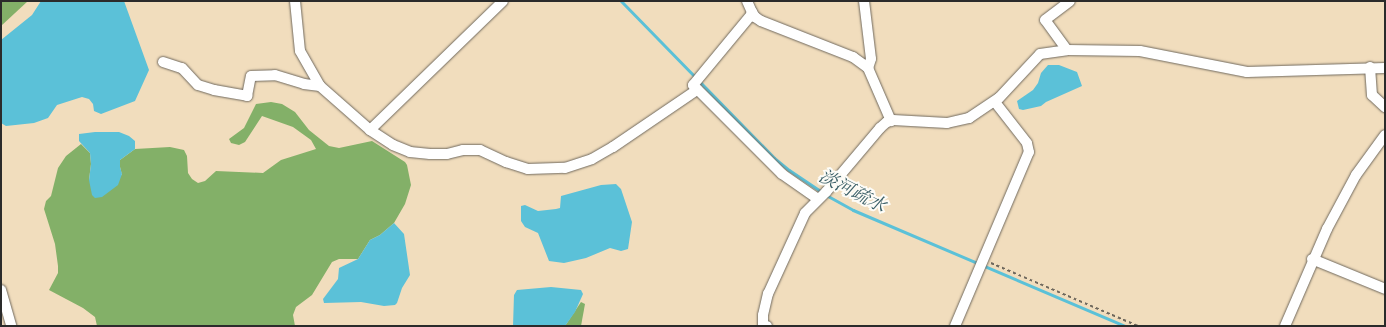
<!DOCTYPE html>
<meta charset="utf-8">
<style>
body{margin:0}
#map{position:relative;width:1386px;height:327px;overflow:hidden;background:#f1ddbd;font-family:"IM FELL Double Pica","Noto Serif JP",serif}
div>[style]{position:absolute}
.forest>*{inset:0;background:#83b068}
.water>*{inset:0;background:#5bc1d8}
.stream>*{height:3px;margin:-1.5px;padding:0 1.5px;transform-origin:1.5px;border-radius:1.5px;background:#5bc1d8}
.path>*{height:1.5px;margin-top:-0.75px;transform-origin:0;background:repeating-linear-gradient(90deg,#70695e 0 3px,transparent 0 6px)}
.roads{filter:drop-shadow(0 0 1px #70695e) drop-shadow(0 0 1px #70695e)}
.minor>*{height:10px;margin:-5px;padding:0 5px;transform-origin:5px;border-radius:5px;background:#fff}
span{translate:-50% -50%;white-space:nowrap;text-align:center;line-height:1.15;-webkit-text-stroke:4px #fdfcf7;paint-order:stroke}
.water-label{font-size:18px;color:#3c6068;font-style:italic}
.frame{position:absolute;inset:0;border:2px solid #2b2b2b;pointer-events:none}
</style>
<div id="map">
<div class="forest">
<div style="clip-path:polygon(1px 1px,28px 1px,1px 26px)"></div>
<div style="clip-path:polygon(271px 102px,282px 104px,295px 112px,309px 130px,329px 146px,339px 148px,372px 141px,405px 162px,407px 165px,411px 185px,405px 204px,394px 223px,380px 235px,370px 240px,358px 259px,339px 259px,332px 262px,312px 295px,296px 307px,293px 315px,295px 326px,97px 326px,95px 317px,83px 308px,49px 290px,58px 273px,58px 266px,55px 244px,44px 209px,46px 201px,51px 196px,58px 168px,66px 156px,81px 144px,90px 153px,91px 164px,89px 180px,122px 175px,120px 167px,120px 160px,135px 149px,170px 147px,184px 150px,187px 156px,188px 173px,192px 179px,198px 183px,205px 181px,216px 171px,263px 173px,281px 160px,316px 149px,311px 140px,293px 127px,262px 116px,245px 142px,239px 145px,231px 143px,229px 139px,244px 128px,256px 104px)"></div>
<div style="clip-path:polygon(581px 302px,585px 304px,581px 326px,565px 326px)"></div>
</div>
<div class="water">
<div style="clip-path:polygon(41px 1px,124px 1px,149px 70px,135px 101px,101px 114px,94px 111px,93px 104px,89px 99px,82px 97px,57px 105px,48px 118px,34px 123px,6px 126px,1px 123px,1px 40px,32px 15px)"></div>
<div style="clip-path:polygon(1048px 65px,1059px 65px,1077px 72px,1082px 86px,1046px 102px,1041px 106px,1023px 110px,1019px 109px,1017px 101px,1033px 90px,1038px 83px,1041px 73px)"></div>
<div style="clip-path:polygon(95px 132px,119px 132px,129px 136px,135px 141px,135px 149px,120px 160px,120px 167px,122px 174px,118px 185px,102px 197px,95px 198px,92px 195px,89px 180px,91px 164px,90px 153px,79px 141px,79px 134px)"></div>
<div style="clip-path:polygon(616px 184px,621px 189px,632px 222px,628px 249px,621px 251px,610px 248px,586px 258px,564px 263px,549px 261px,538px 233px,525px 227px,521px 221px,521px 206px,525px 205px,538px 211px,556px 209px,560px 208px,561px 196px,601px 185px)"></div>
<div style="clip-path:polygon(394px 223px,404px 234px,410px 275px,402px 288px,397px 303px,395px 305px,384px 306px,361px 302px,324px 303px,323px 299px,338px 279px,339px 268px,358px 259px,370px 240px,380px 235px)"></div>
<div style="clip-path:polygon(551px 287px,581px 290px,583px 294px,575px 312px,565px 326px,513px 326px,514px 295px,517px 290px)"></div>
</div>
<div class="stream">
<div style="left:621px;top:1px;width:219px;rotate:45.7deg"></div>
<div style="left:774px;top:158px;width:19px;rotate:39deg"></div>
<div style="left:789px;top:170px;width:40px;rotate:34deg"></div>
<div style="left:826px;top:195px;width:31px;rotate:29deg"></div>
<div style="left:853px;top:210px;width:296px;rotate:23.1deg"></div>
</div>
<div class="path">
<div style="left:991px;top:263px;width:160px;rotate:23.2deg"></div>
</div>
<div class="roads">
<div class="minor">
<div style="left:295px;top:1px;width:50px;rotate:84.3deg"></div>
<div style="left:300px;top:51px;width:40px;rotate:60.3deg"></div>
<div style="left:320px;top:86px;width:67px;rotate:41.3deg"></div>
<div style="left:370px;top:130px;width:27px;rotate:33deg"></div>
<div style="left:393px;top:145px;width:18px;rotate:22deg"></div>
<div style="left:410px;top:152px;width:20px;rotate:6deg"></div>
<div style="left:430px;top:154px;width:17px"></div>
<div style="left:447px;top:154px;width:16px;rotate:-14deg"></div>
<div style="left:463px;top:150px;width:17px"></div>
<div style="left:480px;top:150px;width:29px;rotate:25deg"></div>
<div style="left:506px;top:162px;width:23px;rotate:18deg"></div>
<div style="left:528px;top:169px;width:37px;rotate:-2deg"></div>
<div style="left:565px;top:168px;width:28px;rotate:-18deg"></div>
<div style="left:592px;top:159px;width:24px;rotate:-30deg"></div>
<div style="left:613px;top:147px;width:102px;rotate:-34.2deg"></div>
<div style="left:747px;top:1px;width:12px;rotate:66deg"></div>
<div style="left:752px;top:12px;width:3px;rotate:108deg"></div>
<div style="left:751px;top:15px;width:91px;rotate:129.6deg"></div>
<div style="left:693px;top:85px;width:126px;rotate:45deg"></div>
<div style="left:782px;top:174px;width:44px;rotate:34.8deg"></div>
<div style="left:864px;top:1px;width:58px;rotate:83.1deg"></div>
<div style="left:871px;top:59px;width:9px;rotate:108deg"></div>
<div style="left:868px;top:68px;width:58px;rotate:66.5deg"></div>
<div style="left:752px;top:12px;width:6px;rotate:59deg"></div>
<div style="left:755px;top:17px;width:7px;rotate:34deg"></div>
<div style="left:761px;top:21px;width:99px;rotate:21.4deg"></div>
<div style="left:853px;top:57px;width:19px;rotate:36deg"></div>
<div style="left:1067px;top:50px;width:37px;rotate:-126deg"></div>
<div style="left:1045px;top:20px;width:31px;rotate:-37deg"></div>
<div style="left:163px;top:62px;width:20px;rotate:18deg"></div>
<div style="left:182px;top:68px;width:23px;rotate:47deg"></div>
<div style="left:198px;top:85px;width:17px;rotate:17deg"></div>
<div style="left:214px;top:90px;width:34px;rotate:10deg"></div>
<div style="left:247px;top:96px;width:20px;rotate:-79deg"></div>
<div style="left:251px;top:76px;width:24px;rotate:-2deg"></div>
<div style="left:275px;top:75px;width:30px;rotate:17deg"></div>
<div style="left:304px;top:84px;width:16px;rotate:7deg"></div>
<div style="left:1370px;top:67px;width:28px;rotate:86deg"></div>
<div style="left:1372px;top:95px;width:18px;rotate:43deg"></div>
<div style="left:370px;top:130px;width:185px;rotate:-44.1deg"></div>
<div style="left:1312px;top:259px;width:79px;rotate:22.3deg"></div>
<div style="left:1px;top:290px;width:37px;rotate:74deg"></div>
<div style="left:767px;top:326px;width:4px;rotate:-166deg"></div>
<div style="left:763px;top:325px;width:10px;rotate:-90deg"></div>
<div style="left:763px;top:315px;width:22px;rotate:-77deg"></div>
<div style="left:768px;top:294px;width:89px;rotate:-65.4deg"></div>
<div style="left:805px;top:213px;width:30px;rotate:-45deg"></div>
<div style="left:826px;top:192px;width:84px;rotate:-49.8deg"></div>
<div style="left:880px;top:128px;width:9px;rotate:-41deg"></div>
<div style="left:887px;top:122px;width:6px;rotate:-18deg"></div>
<div style="left:893px;top:120px;width:54px;rotate:3.2deg"></div>
<div style="left:947px;top:123px;width:23px;rotate:-13deg"></div>
<div style="left:969px;top:118px;width:36px;rotate:-34deg"></div>
<div style="left:999px;top:98px;width:60px;rotate:-47deg"></div>
<div style="left:1040px;top:54px;width:27px;rotate:-8deg"></div>
<div style="left:1067px;top:50px;width:73px;rotate:0.8deg"></div>
<div style="left:1140px;top:51px;width:109px;rotate:11.1deg"></div>
<div style="left:1247px;top:72px;width:138px;rotate:-1.7deg"></div>
<div style="left:955px;top:326px;width:189px;rotate:-67deg"></div>
<div style="left:1029px;top:152px;width:9px;rotate:-103deg"></div>
<div style="left:1027px;top:143px;width:52px;rotate:-128deg"></div>
<div style="left:1285px;top:326px;width:106px;rotate:-66.6deg"></div>
<div style="left:1327px;top:229px;width:61px;rotate:-61.8deg"></div>
<div style="left:1356px;top:175px;width:49px;rotate:-54.1deg"></div>
</div>
</div>
<div class="water-label">
<span style="left:852px;top:192px;rotate:27deg">淡河疏水</span>
</div>
<div class="frame"></div>
</div>
